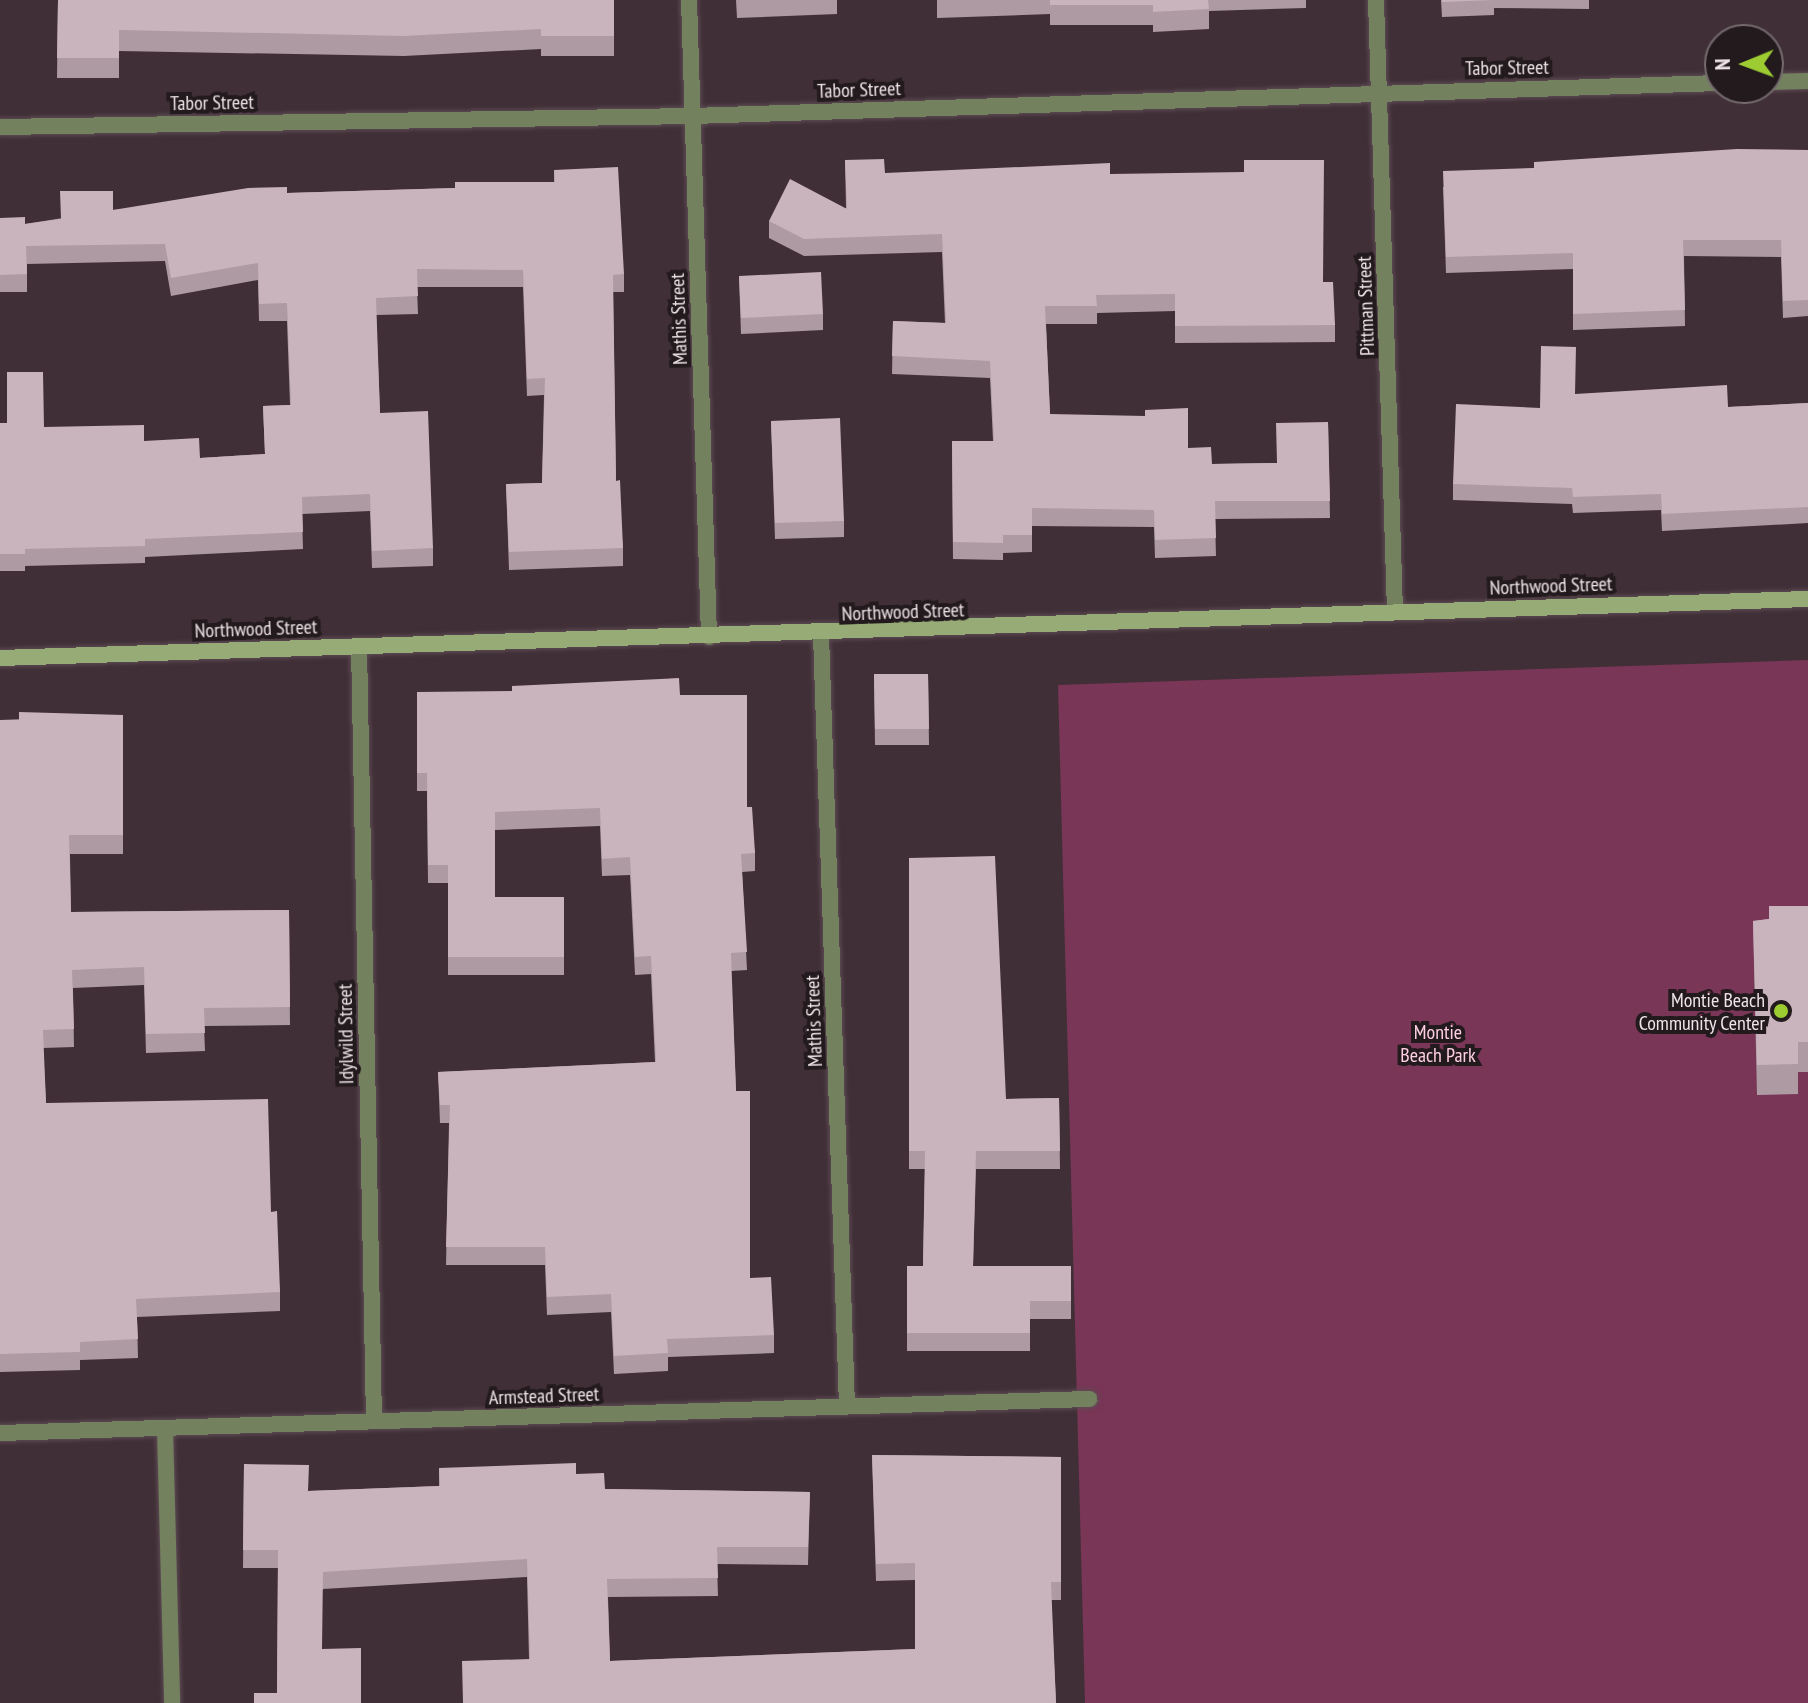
<!DOCTYPE html>
<style>
body{margin:0}
#map{position:relative;width:1808px;height:1703px;overflow:hidden;background:#412f37;font-family:"PT Sans Narrow",sans-serif}
div>[style]{position:absolute}
.green>*{inset:0;background:#793657}
.roads{filter:drop-shadow(0 0 2px #5d4c53) drop-shadow(0 0 2px #5d4c53)}
.street>*{height:16px;margin:-8px;padding:0 8px;transform-origin:8px;border-radius:8px;background:#74815f}
.secondary>*{height:16px;margin:-8px;padding:0 8px;transform-origin:8px;border-radius:8px;background:#96ab75}
.wall>*{inset:0;background:#ad9aa2}
.building>*{inset:0;background:#c9b3bc}
.dots>*{width:22px;height:22px;translate:-50% -50%;box-sizing:border-box;border:4px solid #221a1d;border-radius:50%}
span{translate:-50% -50%;white-space:nowrap;text-align:center;line-height:1.15;-webkit-text-stroke:8px #221a1d;paint-order:stroke}
.street-label{font-size:20px;color:#efe3e8}
.poi-label{font-size:20px;color:#efe3e8}
.right{translate:-100% -50%;text-align:right}
.park-label{font-size:20px;color:#fecfe2}
.north{position:absolute;left:1704px;top:24px;width:80px;height:80px;box-sizing:border-box;background:#221a1d;border:2px solid #746a6e;border-radius:50%;rotate:269deg;font-size:22px;font-weight:700;line-height:32px;text-align:center;color:#efe3e8}
.north::after{content:'';display:block;margin:auto;width:28px;height:36px;background:#9ccb32;clip-path:polygon(50% 0,100% 100%,50% 72%,0 100%)}
</style>
<div id="map">
<div class="green">
<div style="clip-path:polygon(1808px 660px,1808px 1703px,1085px 1703px,1058px 685px)"></div>
</div>
<div class="roads">
<div class="street">
<div style="left:689px;top:0;width:637px;rotate:88.2deg"></div>
<div style="left:1376px;top:0;width:611px;rotate:88.22deg"></div>
<div style="left:1768px;top:82px;width:40px;rotate:-1.4deg"></div>
<div style="left:0;top:127px;width:692px;rotate:-0.91deg"></div>
<div style="left:692px;top:116px;width:1029px;rotate:-1.84deg"></div>
<div style="left:821px;top:635px;width:771px;rotate:88.07deg"></div>
<div style="left:359px;top:646px;width:775px;rotate:88.89deg"></div>
<div style="left:165px;top:1429px;width:274px;rotate:88.5deg"></div>
<div style="left:0;top:1433px;width:1090px;rotate:-1.79deg"></div>
</div>
<div class="secondary">
<div style="left:0;top:658px;width:1809px;rotate:-1.87deg"></div>
</div>
</div>
<div class="wall">
<div style="clip-path:polygon(58px 0,614px 0,614px 56px,541px 56px,541px 49px,404px 56px,119px 51px,119px 78px,57px 78px)"></div>
<div style="clip-path:polygon(736px 0,837px 0,837px 14px,737px 18px)"></div>
<div style="clip-path:polygon(937px 0,1306px 0,1306px 8px,1209px 11px,1209px 29px,1153px 32px,1153px 25px,1050px 25px,1050px 14px,937px 18px)"></div>
<div style="clip-path:polygon(1441px 0,1589px 0,1589px 9px,1494px 8px,1494px 15px,1442px 17px)"></div>
<div style="clip-path:polygon(1808px 150px,1808px 316px,1783px 318px,1781px 257px,1684px 256px,1685px 326px,1573px 330px,1573px 269px,1446px 273px,1443px 187px,1534px 168px)"></div>
<div style="clip-path:polygon(845px 160px,885px 173px,1110px 174px,1323px 282px,1335px 325px,1335px 342px,1175px 343px,1175px 311px,1097px 313px,1097px 324px,1046px 324px,1050px 414px,1188px 448px,1212px 464px,1277px 463px,1328px 422px,1330px 518px,1215px 519px,1216px 556px,1155px 558px,1154px 527px,1032px 526px,1032px 552px,1003px 553px,1003px 560px,953px 559px,952px 441px,993px 441px,990px 378px,892px 374px,893px 321px,945px 323px,942px 252px,804px 256px,769px 238px,769px 221px,846px 208px)"></div>
<div style="clip-path:polygon(554px 170px,624px 274px,624px 292px,613px 292px,616px 481px,623px 548px,623px 566px,509px 570px,506px 484px,542px 483px,544px 395px,527px 396px,523px 287px,417px 287px,418px 314px,376px 315px,380px 413px,433px 548px,433px 566px,372px 568px,370px 511px,302px 514px,303px 549px,145px 557px,145px 563px,25px 566px,25px 571px,0 571px,0 423px,44px 427px,144px 441px,200px 458px,265px 454px,263px 406px,290px 405px,287px 321px,259px 321px,258px 280px,171px 296px,165px 261px,27px 264px,27px 292px,0 292px,0 218px,25px 224px,113px 210px,287px 193px,455px 188px,554px 182px)"></div>
<div style="clip-path:polygon(739px 276px,823px 314px,823px 330px,741px 334px)"></div>
<div style="clip-path:polygon(1575px 394px,1728px 407px,1808px 403px,1808px 523px,1662px 531px,1661px 510px,1573px 513px,1572px 504px,1453px 500px,1453px 484px,1540px 408px)"></div>
<div style="clip-path:polygon(771px 421px,844px 521px,844px 537px,775px 539px)"></div>
<div style="clip-path:polygon(874px 674px,928px 674px,929px 745px,875px 745px)"></div>
<div style="clip-path:polygon(417px 692px,680px 695px,747px 807px,755px 853px,755px 871px,742px 872px,747px 970px,731px 971px,736px 1091px,750px 1278px,774px 1335px,774px 1353px,668px 1357px,668px 1371px,614px 1374px,611px 1312px,547px 1315px,545px 1265px,446px 1265px,449px 1123px,440px 1123px,438px 1072px,655px 1062px,651px 974px,635px 975px,630px 875px,602px 876px,600px 826px,495px 830px,495px 897px,564px 897px,564px 975px,448px 975px,448px 883px,428px 883px,427px 791px,417px 791px)"></div>
<div style="clip-path:polygon(123px 715px,123px 854px,70px 854px,71px 912px,289px 910px,290px 1025px,204px 1026px,205px 1051px,146px 1053px,144px 985px,73px 988px,74px 1047px,43px 1048px,46px 1103px,271px 1212px,280px 1292px,280px 1311px,137px 1317px,138px 1358px,80px 1360px,80px 1370px,0 1372px,0 720px)"></div>
<div style="clip-path:polygon(909px 858px,1006px 1099px,1059px 1098px,1060px 1169px,976px 1169px,973px 1266px,1071px 1266px,1071px 1319px,1030px 1319px,1030px 1351px,907px 1351px,907px 1266px,923px 1266px,925px 1169px,909px 1169px)"></div>
<div style="clip-path:polygon(1808px 906px,1808px 1072px,1798px 1072px,1798px 1094px,1757px 1095px,1753px 921px,1769px 919px)"></div>
<div style="clip-path:polygon(872px 1455px,1061px 1457px,1061px 1600px,1051px 1600px,1056px 1703px,529px 1659px,527px 1577px,323px 1589px,277px 1693px,278px 1568px,243px 1568px,244px 1464px,308px 1491px,439px 1486px,439px 1468px,576px 1474px,605px 1489px,810px 1492px,808px 1565px,717px 1564px,718px 1596px,608px 1597px,610px 1661px,915px 1649px,915px 1580px,876px 1581px)"></div>
</div>
<div class="building">
<div style="clip-path:polygon(58px 0,614px 0,614px 36px,541px 36px,541px 29px,404px 36px,119px 30px,119px 58px,57px 58px)"></div>
<div style="clip-path:polygon(1050px 0,1208px 0,1209px 9px,1153px 12px,1153px 5px,1050px 5px)"></div>
<div style="clip-path:polygon(1442px 0,1494px 0,1442px 2px)"></div>
<div style="clip-path:polygon(1737px 149px,1808px 150px,1808px 300px,1783px 301px,1781px 240px,1683px 240px,1685px 310px,1573px 314px,1573px 253px,1446px 257px,1443px 171px,1534px 168px,1534px 162px)"></div>
<div style="clip-path:polygon(884px 159px,885px 173px,1110px 163px,1110px 174px,1244px 172px,1244px 160px,1324px 160px,1323px 282px,1333px 282px,1335px 325px,1175px 326px,1175px 294px,1096px 295px,1097px 306px,1045px 306px,1050px 414px,1145px 416px,1145px 410px,1188px 408px,1188px 448px,1211px 447px,1212px 464px,1277px 463px,1276px 423px,1328px 422px,1330px 501px,1215px 501px,1216px 538px,1155px 540px,1154px 510px,1032px 508px,1032px 535px,1003px 535px,1003px 543px,953px 542px,952px 441px,994px 441px,990px 361px,892px 356px,893px 321px,946px 323px,942px 234px,804px 239px,769px 221px,790px 179px,847px 209px,845px 160px)"></div>
<div style="clip-path:polygon(618px 167px,624px 274px,613px 275px,616px 481px,620px 480px,623px 548px,509px 552px,506px 484px,542px 483px,545px 378px,527px 379px,523px 270px,417px 269px,418px 296px,376px 298px,380px 413px,428px 411px,433px 548px,372px 551px,370px 494px,302px 497px,303px 532px,145px 539px,145px 546px,25px 549px,25px 554px,0 554px,0 423px,7px 423px,7px 372px,43px 372px,44px 427px,144px 425px,144px 441px,199px 438px,200px 458px,265px 454px,263px 406px,291px 405px,287px 303px,259px 304px,258px 263px,171px 278px,165px 244px,26px 246px,27px 274px,0 275px,0 218px,25px 217px,25px 224px,61px 219px,60px 191px,113px 191px,113px 210px,248px 188px,287px 187px,287px 193px,455px 188px,455px 182px,555px 182px,554px 170px)"></div>
<div style="clip-path:polygon(821px 272px,823px 314px,741px 318px,739px 276px)"></div>
<div style="clip-path:polygon(1541px 346px,1576px 347px,1575px 394px,1727px 385px,1728px 407px,1808px 403px,1808px 507px,1662px 514px,1661px 494px,1573px 497px,1572px 488px,1453px 484px,1456px 404px,1540px 408px)"></div>
<div style="clip-path:polygon(840px 418px,844px 521px,775px 523px,771px 421px)"></div>
<div style="clip-path:polygon(874px 674px,928px 674px,929px 729px,875px 729px)"></div>
<div style="clip-path:polygon(679px 678px,680px 695px,747px 695px,747px 807px,752px 807px,755px 853px,741px 854px,747px 952px,731px 953px,736px 1091px,750px 1091px,750px 1278px,771px 1277px,774px 1335px,667px 1339px,668px 1353px,614px 1356px,611px 1294px,547px 1297px,545px 1247px,446px 1247px,450px 1105px,440px 1105px,438px 1072px,656px 1062px,651px 956px,635px 957px,630px 857px,602px 859px,600px 808px,495px 812px,495px 897px,564px 897px,564px 957px,448px 957px,448px 865px,428px 865px,427px 773px,417px 773px,417px 692px,512px 691px,512px 686px)"></div>
<div style="clip-path:polygon(19px 712px,123px 715px,123px 835px,69px 835px,71px 912px,289px 910px,290px 1007px,204px 1008px,205px 1033px,146px 1034px,144px 967px,72px 970px,74px 1029px,43px 1030px,46px 1103px,268px 1099px,271px 1212px,277px 1211px,280px 1292px,136px 1299px,138px 1339px,80px 1342px,80px 1352px,0 1354px,0 720px,19px 720px)"></div>
<div style="clip-path:polygon(995px 856px,1006px 1099px,1059px 1098px,1060px 1151px,976px 1151px,973px 1266px,1071px 1266px,1071px 1301px,1030px 1301px,1030px 1333px,907px 1333px,907px 1266px,923px 1266px,925px 1151px,909px 1151px,909px 858px)"></div>
<div style="clip-path:polygon(1769px 906px,1808px 906px,1808px 1042px,1798px 1042px,1798px 1064px,1757px 1065px,1753px 921px,1769px 919px)"></div>
<div style="clip-path:polygon(872px 1455px,1061px 1457px,1061px 1582px,1051px 1582px,1056px 1703px,463px 1703px,462px 1661px,530px 1659px,527px 1559px,323px 1572px,322px 1649px,361px 1648px,361px 1703px,254px 1703px,254px 1693px,277px 1693px,278px 1550px,243px 1550px,244px 1464px,309px 1465px,308px 1491px,440px 1486px,439px 1468px,576px 1463px,576px 1474px,604px 1473px,605px 1489px,810px 1492px,808px 1547px,717px 1547px,718px 1578px,607px 1579px,610px 1661px,915px 1649px,915px 1563px,876px 1564px)"></div>
</div>
<div class="dots">
<div style="left:1781px;top:1011px;background:#9ccb32"></div>
</div>
<div class="street-label">
<span style="left:1507px;top:68px;rotate:-1deg">Tabor Street</span>
<span style="left:859px;top:90px;rotate:-2deg">Tabor Street</span>
<span style="left:212px;top:103px;rotate:-1deg">Tabor Street</span>
<span style="left:1366px;top:306px;rotate:-92deg">Pittman Street</span>
<span style="left:679px;top:319px;rotate:-92deg">Mathis Street</span>
<span style="left:1551px;top:586px;rotate:-2deg">Northwood Street</span>
<span style="left:903px;top:612px;rotate:-2deg">Northwood Street</span>
<span style="left:256px;top:629px;rotate:-2deg">Northwood Street</span>
<span style="left:814px;top:1021px;rotate:-92deg">Mathis Street</span>
<span style="left:346px;top:1034px;rotate:-91deg">Idylwild Street</span>
<span style="left:544px;top:1396px;rotate:-2deg">Armstead Street</span>
</div>
<div class="poi-label">
<span class="right" style="left:1765px;top:1012px">Montie Beach<br>Community Center</span>
</div>
<div class="park-label">
<span style="left:1438px;top:1044px">Montie<br>Beach Park</span>
</div>
<div class="north">N</div>
</div>
